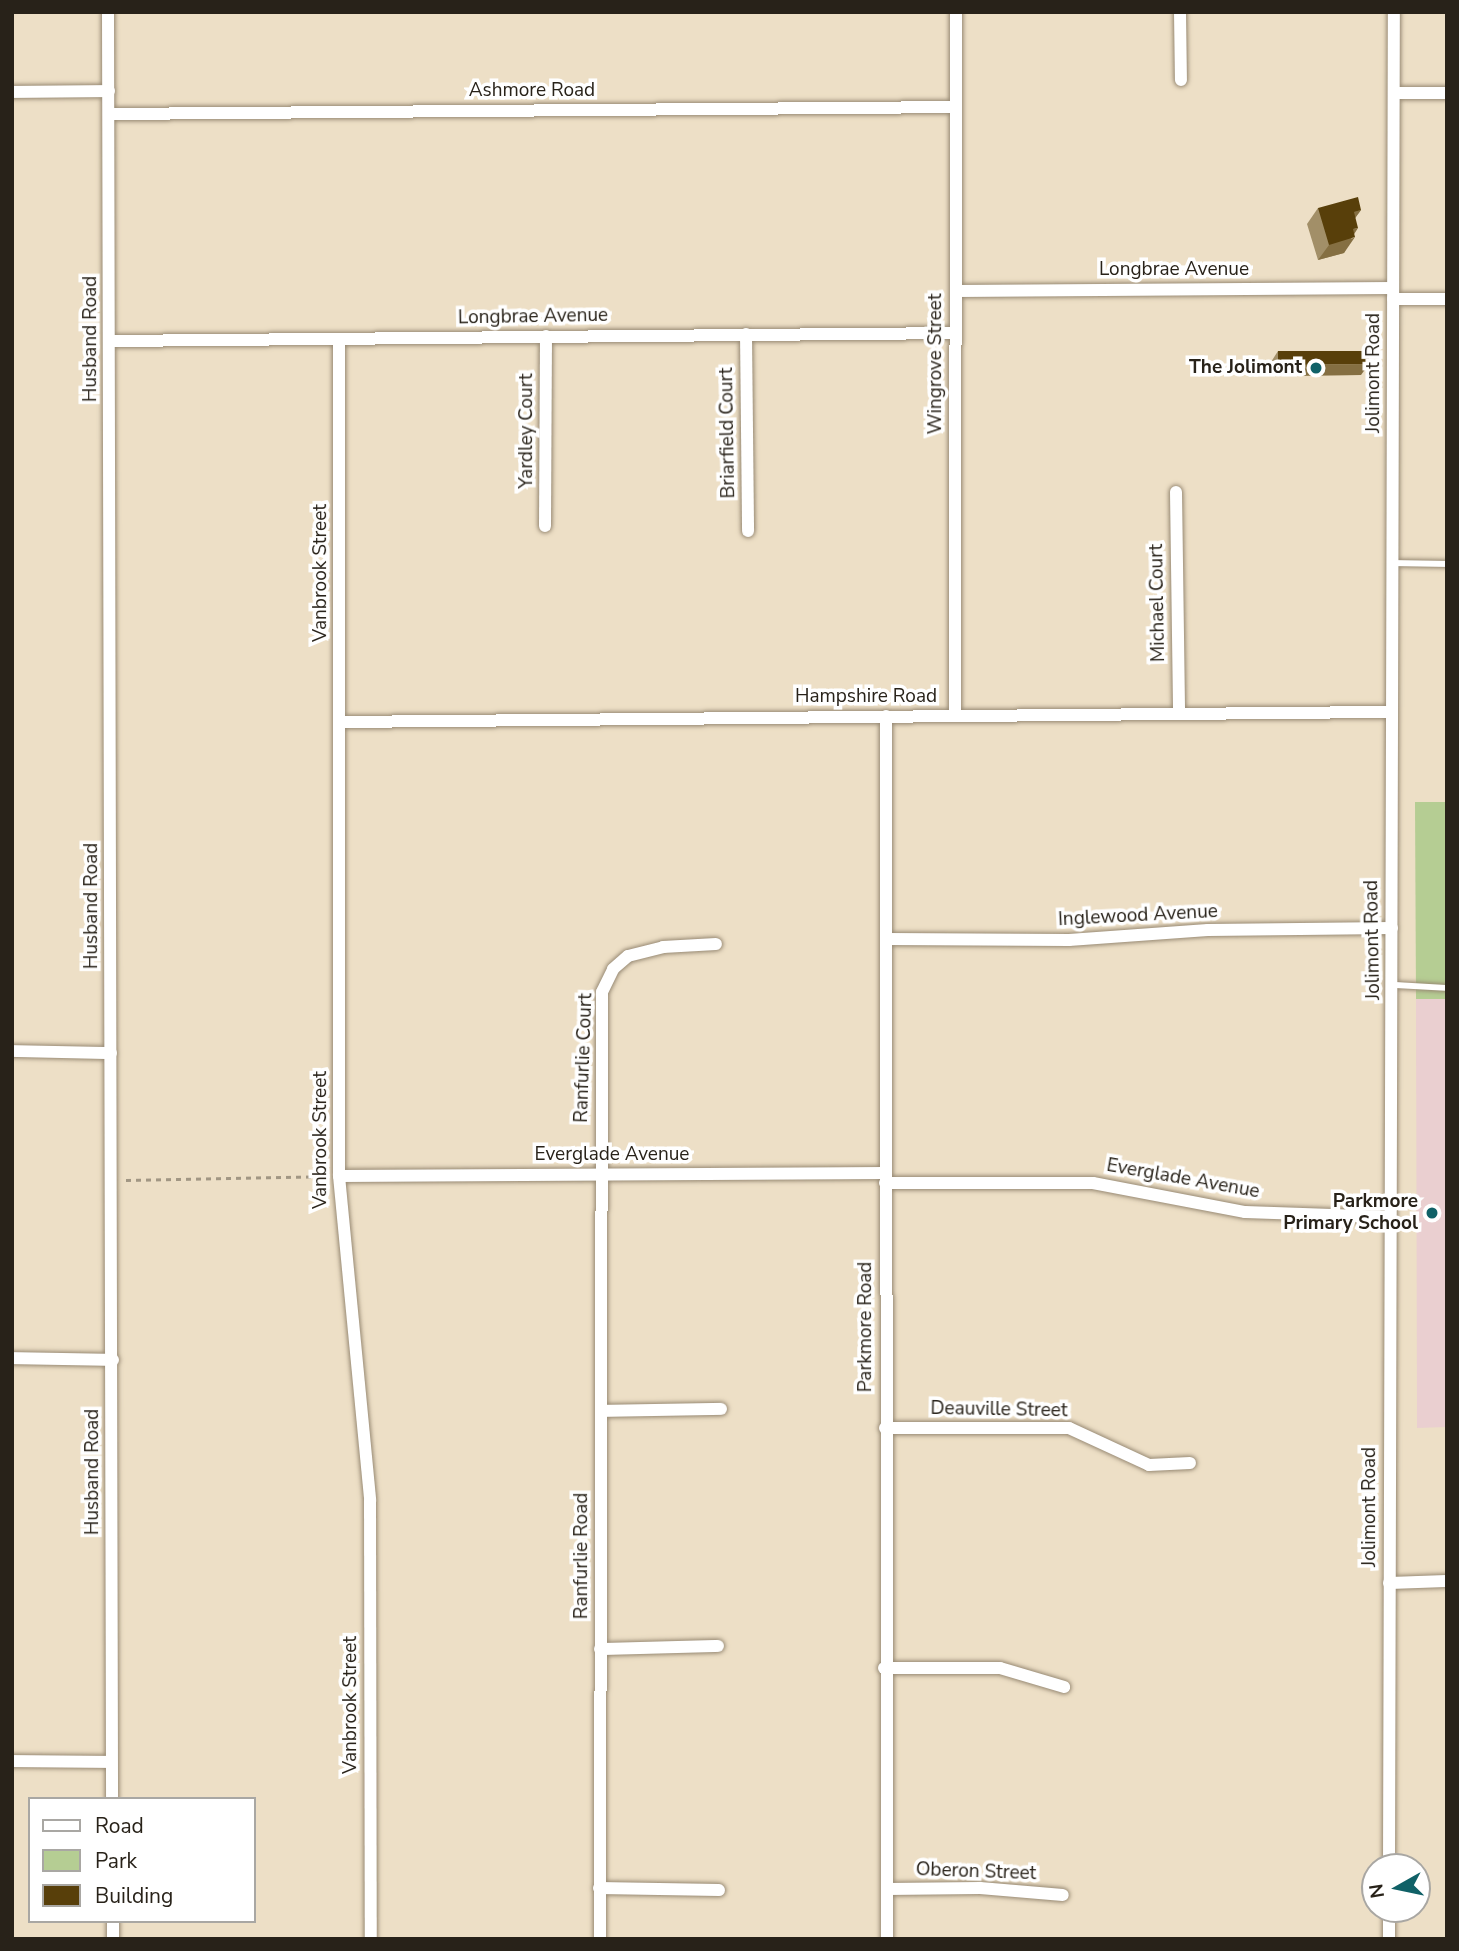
<!DOCTYPE html>
<style>
body{margin:0}
#map{position:relative;width:1459px;height:1951px;overflow:hidden;background:#eddfc6;font-family:"Nunito Sans",sans-serif}
div>[style]{position:absolute}
.education>*{inset:0;background:#eacfd0}
.green>*{inset:0;background:#b5cd93}
.path>*{height:2.5px;margin-top:-1.25px;transform-origin:0;background:repeating-linear-gradient(90deg,#a19683 0 5px,transparent 0 10px)}
.roads{filter:drop-shadow(0 0 2px #988a74) drop-shadow(0 0 2px #988a74)}
.lane>*{height:6px;margin:-3px;padding:0 3px;transform-origin:3px;border-radius:3px;background:#fff}
.street>*{height:12px;margin:-6px;padding:0 6px;transform-origin:6px;border-radius:6px;background:#fff}
.wall>*{inset:0;background:#a28f68}
.shaded-wall>*{inset:0;background:#856f42}
.building>*{inset:0;background:#583f0a}
.dots>*{width:19px;height:19px;translate:-50% -50%;box-sizing:border-box;border:4px solid #fff;border-radius:50%}
span{translate:-50% -50%;white-space:nowrap;text-align:center;line-height:1.15;-webkit-text-stroke:7px #fff;paint-order:stroke}
.street-label{font-size:19px;color:#282219}
.poi-label{font-size:19px;color:#282219;font-weight:700}
.right{translate:-100% -50%;text-align:right}
.frame{position:absolute;inset:0;border:14px solid #282219;pointer-events:none}
.legend{position:absolute;left:28px;top:1797px;width:228px;height:126px;box-sizing:border-box;background:#fff;border:2px solid #a9a7a3;margin:0;padding:9px 12px;list-style:none;font-size:21px;color:#282219}
.legend li{display:flex;align-items:center;gap:14px;height:35px}
.legend b{width:35px;border:2px solid #a9a7a3}
.north{position:absolute;left:1361px;top:1853px;width:70px;height:70px;box-sizing:border-box;background:#fff;border:2px solid #a9a7a3;border-radius:50%;rotate:261deg;font-size:19px;font-weight:700;line-height:28px;text-align:center;color:#282219}
.north::after{content:'';display:block;margin:auto;width:24px;height:32px;background:#106167;clip-path:polygon(50% 0,100% 100%,50% 72%,0 100%)}
</style>
<div id="map">
<div class="education">
<div style="clip-path:polygon(1416px 999px,1447px 999px,1447px 1427px,1417px 1428px)"></div>
</div>
<div class="green">
<div style="clip-path:polygon(1415px 802px,1447px 802px,1447px 999px,1416px 999px)"></div>
</div>
<div class="path">
<div style="left:126px;top:1180px;width:200px;rotate:-1.1deg"></div>
</div>
<div class="roads">
<div class="lane">
<div style="left:1393px;top:563px;width:54px;rotate:1.1deg"></div>
<div style="left:1394px;top:985px;width:53px;rotate:3.2deg"></div>
</div>
<div class="street">
<div style="left:108px;top:12px;width:1787px;rotate:89.87deg"></div>
<div style="left:1180px;top:12px;width:68px;rotate:89.2deg"></div>
<div style="left:12px;top:92px;width:97px;rotate:-0.6deg"></div>
<div style="left:1394px;top:93px;width:53px"></div>
<div style="left:109px;top:114px;width:847px;rotate:-0.47deg"></div>
<div style="left:956px;top:291px;width:437px;rotate:-0.4deg"></div>
<div style="left:1393px;top:299px;width:54px"></div>
<div style="left:746px;top:334px;width:197px;rotate:89.4deg"></div>
<div style="left:339px;top:339px;width:837px;rotate:90deg"></div>
<div style="left:339px;top:1176px;width:325px;rotate:84.5deg"></div>
<div style="left:370px;top:1500px;width:439px;rotate:89.9deg"></div>
<div style="left:111px;top:341px;width:845px;rotate:-0.54deg"></div>
<div style="left:1176px;top:492px;width:222px;rotate:89.2deg"></div>
<div style="left:545px;top:526px;width:190px;rotate:-89.7deg"></div>
<div style="left:886px;top:716px;width:1223px;rotate:89.95deg"></div>
<div style="left:955px;top:716px;width:704px;rotate:-89.92deg"></div>
<div style="left:341px;top:722px;width:1051px;rotate:-0.55deg"></div>
<div style="left:886px;top:939px;width:183px;rotate:0.3deg"></div>
<div style="left:1069px;top:940px;width:139px;rotate:-4.1deg"></div>
<div style="left:1208px;top:930px;width:184px;rotate:-0.6deg"></div>
<div style="left:12px;top:1051px;width:99px;rotate:1.2deg"></div>
<div style="left:339px;top:1176px;width:546px;rotate:-0.31deg"></div>
<div style="left:885px;top:1183px;width:208px"></div>
<div style="left:1093px;top:1183px;width:155px;rotate:10.8deg"></div>
<div style="left:1245px;top:1212px;width:145px;rotate:2deg"></div>
<div style="left:12px;top:1358px;width:101px;rotate:1.1deg"></div>
<div style="left:602px;top:1411px;width:119px;rotate:-1deg"></div>
<div style="left:885px;top:1428px;width:184px"></div>
<div style="left:1069px;top:1428px;width:88px;rotate:24.8deg"></div>
<div style="left:1149px;top:1465px;width:41px;rotate:-2.8deg"></div>
<div style="left:1389px;top:1583px;width:58px;rotate:-2deg"></div>
<div style="left:600px;top:1649px;width:118px;rotate:-1.5deg"></div>
<div style="left:884px;top:1668px;width:116px"></div>
<div style="left:1000px;top:1668px;width:67px;rotate:16.5deg"></div>
<div style="left:12px;top:1761px;width:99px;rotate:0.6deg"></div>
<div style="left:1389px;top:1867px;width:1855px;rotate:-89.85deg"></div>
<div style="left:599px;top:1888px;width:120px;rotate:1deg"></div>
<div style="left:887px;top:1889px;width:93px;rotate:-0.6deg"></div>
<div style="left:980px;top:1888px;width:83px;rotate:4.8deg"></div>
<div style="left:113px;top:1921px;width:18px;rotate:90deg"></div>
<div style="left:600px;top:1939px;width:947px;rotate:-89.88deg"></div>
<div style="left:602px;top:992px;width:25px;rotate:-64deg"></div>
<div style="left:613px;top:969px;width:20px;rotate:-41deg"></div>
<div style="left:628px;top:956px;width:36px;rotate:-14deg"></div>
<div style="left:663px;top:947px;width:53px;rotate:-3.2deg"></div>
<div style="left:1389px;top:1939px;width:30px;rotate:-90deg"></div>
</div>
</div>
<div class="wall">
<div style="clip-path:polygon(1318px 208px,1361px 210px,1355px 218px,1354px 233px,1344px 253px,1318px 260px,1307px 224px)"></div>
<div style="clip-path:polygon(1278px 351px,1361px 375px,1271px 376px,1271px 362px)"></div>
</div>
<div class="shaded-wall">
<div style="clip-path:polygon(1361px 210px,1350px 225px,1354px 212px)"></div>
<div style="clip-path:polygon(1358px 228px,1351px 239px,1355px 237px,1344px 253px,1318px 260px,1329px 245px,1353px 229px)"></div>
<div style="clip-path:polygon(1369px 364px,1361px 375px,1271px 376px,1278px 365px)"></div>
</div>
<div class="building">
<div style="clip-path:polygon(1358px 197px,1361px 210px,1354px 212px,1358px 228px,1353px 229px,1355px 237px,1329px 245px,1318px 208px)"></div>
<div style="clip-path:polygon(1278px 351px,1369px 351px,1369px 364px,1278px 365px)"></div>
</div>
<div class="dots">
<div style="left:1316px;top:368px;background:#106167"></div>
<div style="left:1432px;top:1213px;background:#106167"></div>
</div>
<div class="street-label">
<span style="left:532px;top:91px">Ashmore Road</span>
<span style="left:1174px;top:270px">Longbrae Avenue</span>
<span style="left:533px;top:317px;rotate:-1deg">Longbrae Avenue</span>
<span style="left:91px;top:339px;rotate:-90deg">Husband Road</span>
<span style="left:936px;top:364px;rotate:-90deg">Wingrove Street</span>
<span style="left:1374px;top:373px;rotate:-90deg">Jolimont Road</span>
<span style="left:527px;top:431px;rotate:-90deg">Yardley Court</span>
<span style="left:728px;top:433px;rotate:-91deg">Briarfield Court</span>
<span style="left:321px;top:573px;rotate:-90deg">Vanbrook Street</span>
<span style="left:1158px;top:603px;rotate:-91deg">Michael Court</span>
<span style="left:866px;top:697px">Hampshire Road</span>
<span style="left:92px;top:906px;rotate:-90deg">Husband Road</span>
<span style="left:1138px;top:916px;rotate:-3deg">Inglewood Avenue</span>
<span style="left:1373px;top:940px;rotate:-91deg">Jolimont Road</span>
<span style="left:584px;top:1058px;rotate:-88deg">Ranfurlie Court</span>
<span style="left:321px;top:1140px;rotate:-90deg">Vanbrook Street</span>
<span style="left:612px;top:1155px">Everglade Avenue</span>
<span style="left:1183px;top:1179px;rotate:10deg">Everglade Avenue</span>
<span style="left:866px;top:1327px;rotate:-90deg">Parkmore Road</span>
<span style="left:999px;top:1410px;rotate:1deg">Deauville Street</span>
<span style="left:93px;top:1472px;rotate:-90deg">Husband Road</span>
<span style="left:1370px;top:1507px;rotate:-90deg">Jolimont Road</span>
<span style="left:582px;top:1556px;rotate:-90deg">Ranfurlie Road</span>
<span style="left:351px;top:1705px;rotate:-90deg">Vanbrook Street</span>
<span style="left:976px;top:1872px;rotate:2deg">Oberon Street</span>
</div>
<div class="poi-label">
<span class="right" style="left:1302px;top:368px">The Jolimont</span>
<span class="right" style="left:1418px;top:1213px">Parkmore<br>Primary School</span>
</div>
<div class="frame"></div>
<ul class="legend">
<li><b style="height:9px;background:#fff"></b>Road</li>
<li><b style="height:19px;background:#b5cd93"></b>Park</li>
<li><b style="height:19px;background:#583f0a"></b>Building</li>
</ul>
<div class="north">N</div>
</div>
